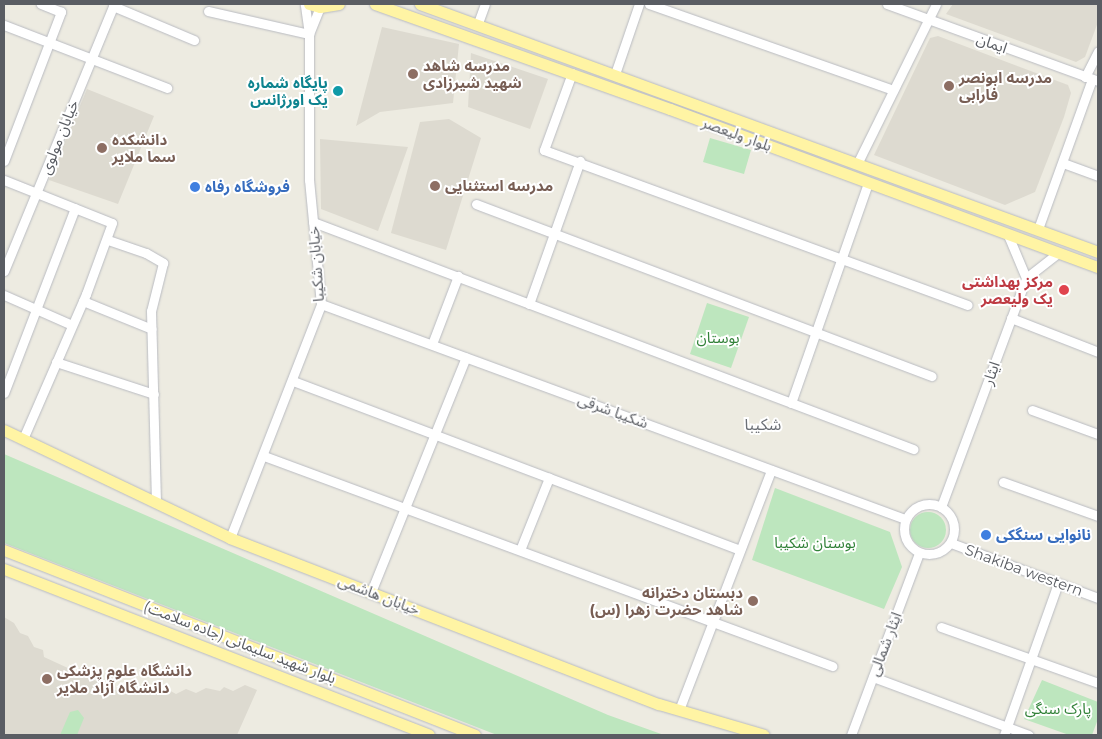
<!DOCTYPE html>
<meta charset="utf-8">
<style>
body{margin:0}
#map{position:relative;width:1102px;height:739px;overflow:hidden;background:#edebe1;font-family:Montserrat,"Noto Sans Arabic",sans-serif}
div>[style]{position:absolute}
.education>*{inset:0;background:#dddad0}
.green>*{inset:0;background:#bde6be}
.round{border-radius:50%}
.roads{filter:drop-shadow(0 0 1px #b9bbc1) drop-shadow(0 0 1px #b9bbc1)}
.minor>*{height:9px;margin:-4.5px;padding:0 4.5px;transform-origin:4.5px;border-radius:4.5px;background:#fff}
.minor>.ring{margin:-4.5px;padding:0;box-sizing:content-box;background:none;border:9px solid #fff;border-radius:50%}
.major>*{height:11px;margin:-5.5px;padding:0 5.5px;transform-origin:5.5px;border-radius:5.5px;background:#fff4a4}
.dots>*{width:14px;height:14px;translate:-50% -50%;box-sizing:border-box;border:2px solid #fff;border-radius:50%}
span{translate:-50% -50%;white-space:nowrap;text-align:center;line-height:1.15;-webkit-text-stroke:4px #fff;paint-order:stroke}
.street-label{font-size:15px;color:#5a5d63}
.education-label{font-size:15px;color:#785e54;font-weight:700}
.left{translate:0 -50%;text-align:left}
.right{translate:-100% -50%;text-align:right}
.culture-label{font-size:15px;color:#0d838f;font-weight:700}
.shop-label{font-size:15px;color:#366cbe;font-weight:700}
.health-label{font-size:15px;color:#be3a42;font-weight:700}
.park-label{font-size:15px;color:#328239}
.neighbourhood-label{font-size:16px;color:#6b6f75}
.frame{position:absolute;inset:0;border:5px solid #5a5d63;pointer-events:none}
</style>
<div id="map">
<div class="education">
<div style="clip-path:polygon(953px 4px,1098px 4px,1098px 22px,1085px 57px,1076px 62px,946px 14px)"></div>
<div style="clip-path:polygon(382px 27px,459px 44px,453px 103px,380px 112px,356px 126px)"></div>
<div style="clip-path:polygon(938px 36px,1068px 85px,1071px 93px,1064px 117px,1035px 192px,1005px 205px,874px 155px,930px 38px)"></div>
<div style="clip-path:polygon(471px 53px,548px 79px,530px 129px,468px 107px)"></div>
<div style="clip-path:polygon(87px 89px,154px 116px,118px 204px,49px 180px)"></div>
<div style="clip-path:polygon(449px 119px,481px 138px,446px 250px,391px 233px,420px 122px)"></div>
<div style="clip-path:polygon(320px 139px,408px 147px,378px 231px,321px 209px)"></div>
<div style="clip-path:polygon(4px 617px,14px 623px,20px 633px,28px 636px,34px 647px,43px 650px,44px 657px,120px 692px,157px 694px,167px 689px,176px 694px,186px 689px,196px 693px,206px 688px,220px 691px,224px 687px,233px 691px,245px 685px,257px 690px,237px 735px,4px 735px)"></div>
</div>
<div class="green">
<div style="clip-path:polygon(710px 138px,751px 150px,744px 174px,703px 162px)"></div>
<div style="clip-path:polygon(707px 303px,749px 317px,731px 368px,690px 354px)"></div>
<div style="clip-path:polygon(4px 454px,608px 715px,664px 735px,497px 735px,4px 543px)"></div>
<div style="clip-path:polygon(775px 488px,890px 532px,902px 567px,884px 609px,752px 560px)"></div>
<div class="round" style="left:910px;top:512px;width:36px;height:36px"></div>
<div style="clip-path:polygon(1042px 680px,1098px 702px,1098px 719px,1092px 735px,1069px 735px,1024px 719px)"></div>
<div style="clip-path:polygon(78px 710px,84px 718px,77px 735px,60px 735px,70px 712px)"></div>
</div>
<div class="roads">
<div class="minor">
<div style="left:649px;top:4px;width:259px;rotate:19.4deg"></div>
<div style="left:887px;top:4px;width:225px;rotate:20deg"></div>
<div style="left:113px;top:6px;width:88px;rotate:22.8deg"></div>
<div style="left:208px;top:11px;width:104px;rotate:12.8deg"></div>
<div style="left:478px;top:23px;width:20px;rotate:-70deg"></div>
<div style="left:4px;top:25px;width:175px;rotate:21.1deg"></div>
<div style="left:309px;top:34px;width:29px;rotate:-68deg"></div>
<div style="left:572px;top:73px;width:82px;rotate:110deg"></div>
<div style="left:544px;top:150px;width:451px;rotate:20.1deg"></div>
<div style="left:615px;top:74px;width:74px;rotate:-71.1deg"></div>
<div style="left:1085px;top:77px;width:29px;rotate:-63deg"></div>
<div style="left:4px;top:161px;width:160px;rotate:-69.1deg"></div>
<div style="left:61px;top:12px;width:22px;rotate:-158deg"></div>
<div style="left:858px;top:162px;width:176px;rotate:-63.7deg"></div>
<div style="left:1063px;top:163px;width:37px;rotate:20deg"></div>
<div style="left:4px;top:180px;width:116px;rotate:21.7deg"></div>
<div style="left:112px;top:223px;width:76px;rotate:110.1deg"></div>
<div style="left:86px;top:294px;width:158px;rotate:113.5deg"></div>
<div style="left:476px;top:204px;width:487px;rotate:20.7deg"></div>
<div style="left:313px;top:222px;width:642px;rotate:20.72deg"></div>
<div style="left:1038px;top:229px;width:159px;rotate:-70.2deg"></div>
<div style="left:1008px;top:235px;width:47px;rotate:67.3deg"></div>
<div style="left:108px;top:240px;width:40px;rotate:18.9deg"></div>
<div style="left:146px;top:253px;width:20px;rotate:30deg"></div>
<div style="left:163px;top:263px;width:49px;rotate:104deg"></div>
<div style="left:151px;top:311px;width:192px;rotate:88.5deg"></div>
<div style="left:4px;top:271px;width:289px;rotate:-67.6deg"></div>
<div style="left:4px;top:295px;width:74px;rotate:23.8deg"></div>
<div style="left:83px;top:301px;width:74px;rotate:22.1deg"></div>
<div style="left:321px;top:304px;width:622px;rotate:20.21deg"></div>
<div style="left:529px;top:304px;width:152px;rotate:-70.4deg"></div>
<div style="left:1011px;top:318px;width:93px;rotate:21.3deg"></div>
<div style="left:432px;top:344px;width:73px;rotate:-69.1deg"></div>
<div style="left:56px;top:362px;width:103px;rotate:18.1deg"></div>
<div style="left:293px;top:381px;width:478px;rotate:20.7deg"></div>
<div style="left:4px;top:393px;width:198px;rotate:-69deg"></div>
<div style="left:791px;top:403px;width:233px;rotate:-70.7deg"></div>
<div style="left:1032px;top:410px;width:70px;rotate:20deg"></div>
<div style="left:264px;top:456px;width:606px;rotate:20.29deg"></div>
<div style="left:1003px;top:482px;width:101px;rotate:19.7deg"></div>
<div class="ring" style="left:904px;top:504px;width:41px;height:41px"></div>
<div style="left:941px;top:507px;width:244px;rotate:-69.6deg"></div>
<div style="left:1026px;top:278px;width:41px;rotate:-38deg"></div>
<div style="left:230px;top:538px;width:251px;rotate:-68.7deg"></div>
<div style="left:321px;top:304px;width:125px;rotate:-95.5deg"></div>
<div style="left:309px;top:180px;width:146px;rotate:-90deg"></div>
<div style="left:309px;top:34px;width:30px;rotate:-98deg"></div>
<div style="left:951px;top:543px;width:157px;rotate:20.5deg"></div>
<div style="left:520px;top:550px;width:78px;rotate:-68.1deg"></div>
<div style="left:371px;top:592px;width:253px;rotate:-68deg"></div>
<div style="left:941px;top:627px;width:167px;rotate:19.6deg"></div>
<div style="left:873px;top:677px;width:166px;rotate:20.4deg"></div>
<div style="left:679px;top:710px;width:257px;rotate:-69deg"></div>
<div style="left:851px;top:735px;width:194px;rotate:-69.5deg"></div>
<div style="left:1004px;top:735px;width:161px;rotate:-70.4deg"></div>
</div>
<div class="major">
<div style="left:309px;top:4px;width:11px;rotate:15deg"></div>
<div style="left:320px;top:7px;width:19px;rotate:-9deg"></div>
<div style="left:375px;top:4px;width:313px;rotate:19.6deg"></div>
<div style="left:670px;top:109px;width:456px;rotate:20.3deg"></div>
<div style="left:420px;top:4px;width:722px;rotate:20.09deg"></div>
<div style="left:4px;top:430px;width:250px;rotate:25.5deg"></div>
<div style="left:230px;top:538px;width:460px;rotate:21.2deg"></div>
<div style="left:659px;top:704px;width:109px;rotate:16.4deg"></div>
<div style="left:4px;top:550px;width:506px;rotate:21.44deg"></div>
<div style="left:4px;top:569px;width:456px;rotate:21.3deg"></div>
</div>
</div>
<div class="dots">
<div style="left:413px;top:74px;background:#8d6e63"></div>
<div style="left:949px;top:86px;background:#8d6e63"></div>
<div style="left:338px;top:91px;background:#0f9aa8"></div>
<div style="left:102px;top:148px;background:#8d6e63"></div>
<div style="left:435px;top:186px;background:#8d6e63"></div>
<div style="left:195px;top:187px;background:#3f7fe0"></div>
<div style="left:1064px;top:290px;background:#e0444e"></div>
<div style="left:986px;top:535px;background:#3f7fe0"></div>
<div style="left:753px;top:601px;background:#8d6e63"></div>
<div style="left:47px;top:679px;background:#8d6e63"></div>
</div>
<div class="street-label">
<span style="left:992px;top:43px;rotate:20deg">ایمان</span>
<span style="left:737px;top:134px;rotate:20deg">بلوار ولیعصر</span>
<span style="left:59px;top:137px;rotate:-68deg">خیابان مولوی</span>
<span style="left:316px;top:264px;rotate:-94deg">خیابان شکیبا</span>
<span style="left:991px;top:373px;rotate:-70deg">ایثار</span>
<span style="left:613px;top:411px;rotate:20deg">شکیبا شرقی</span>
<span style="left:1024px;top:570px;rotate:20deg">Shakiba western</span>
<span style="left:379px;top:595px;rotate:21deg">خیابان هاشمی</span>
<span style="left:240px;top:642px;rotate:21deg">بلوار شهید سلیمانی (جاده سلامت)</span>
<span style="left:885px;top:644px;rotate:-69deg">ایثار شمالی</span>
</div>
<div class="education-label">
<span class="left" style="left:423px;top:74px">مدرسه شاهد<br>شهید شیرزادی</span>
<span class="left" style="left:959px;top:86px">مدرسه ابونصر<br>فارابی</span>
<span class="left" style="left:112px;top:148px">دانشکده<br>سما ملایر</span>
<span class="left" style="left:445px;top:186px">مدرسه استثنایی</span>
<span class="right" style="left:743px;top:601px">دبستان دخترانه<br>شاهد حضرت زهرا (س)</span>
<span class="left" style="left:57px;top:679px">دانشگاه علوم پزشکی<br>دانشگاه آزاد ملایر</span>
</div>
<div class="culture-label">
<span class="right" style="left:328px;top:91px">پایگاه شماره<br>یک اورژانس</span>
</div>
<div class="shop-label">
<span class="left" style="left:205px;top:187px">فروشگاه رفاه</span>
<span class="left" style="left:996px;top:535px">نانوایی سنگکی</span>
</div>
<div class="health-label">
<span class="right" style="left:1053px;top:290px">مرکز بهداشتی<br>یک ولیعصر</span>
</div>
<div class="park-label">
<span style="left:718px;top:338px">بوستان</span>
<span style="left:815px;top:543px">بوستان شکیبا</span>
<span style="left:1058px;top:709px">پارک سنگی</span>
</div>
<div class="neighbourhood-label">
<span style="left:763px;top:425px">شکیبا</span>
</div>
<div class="frame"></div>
</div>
